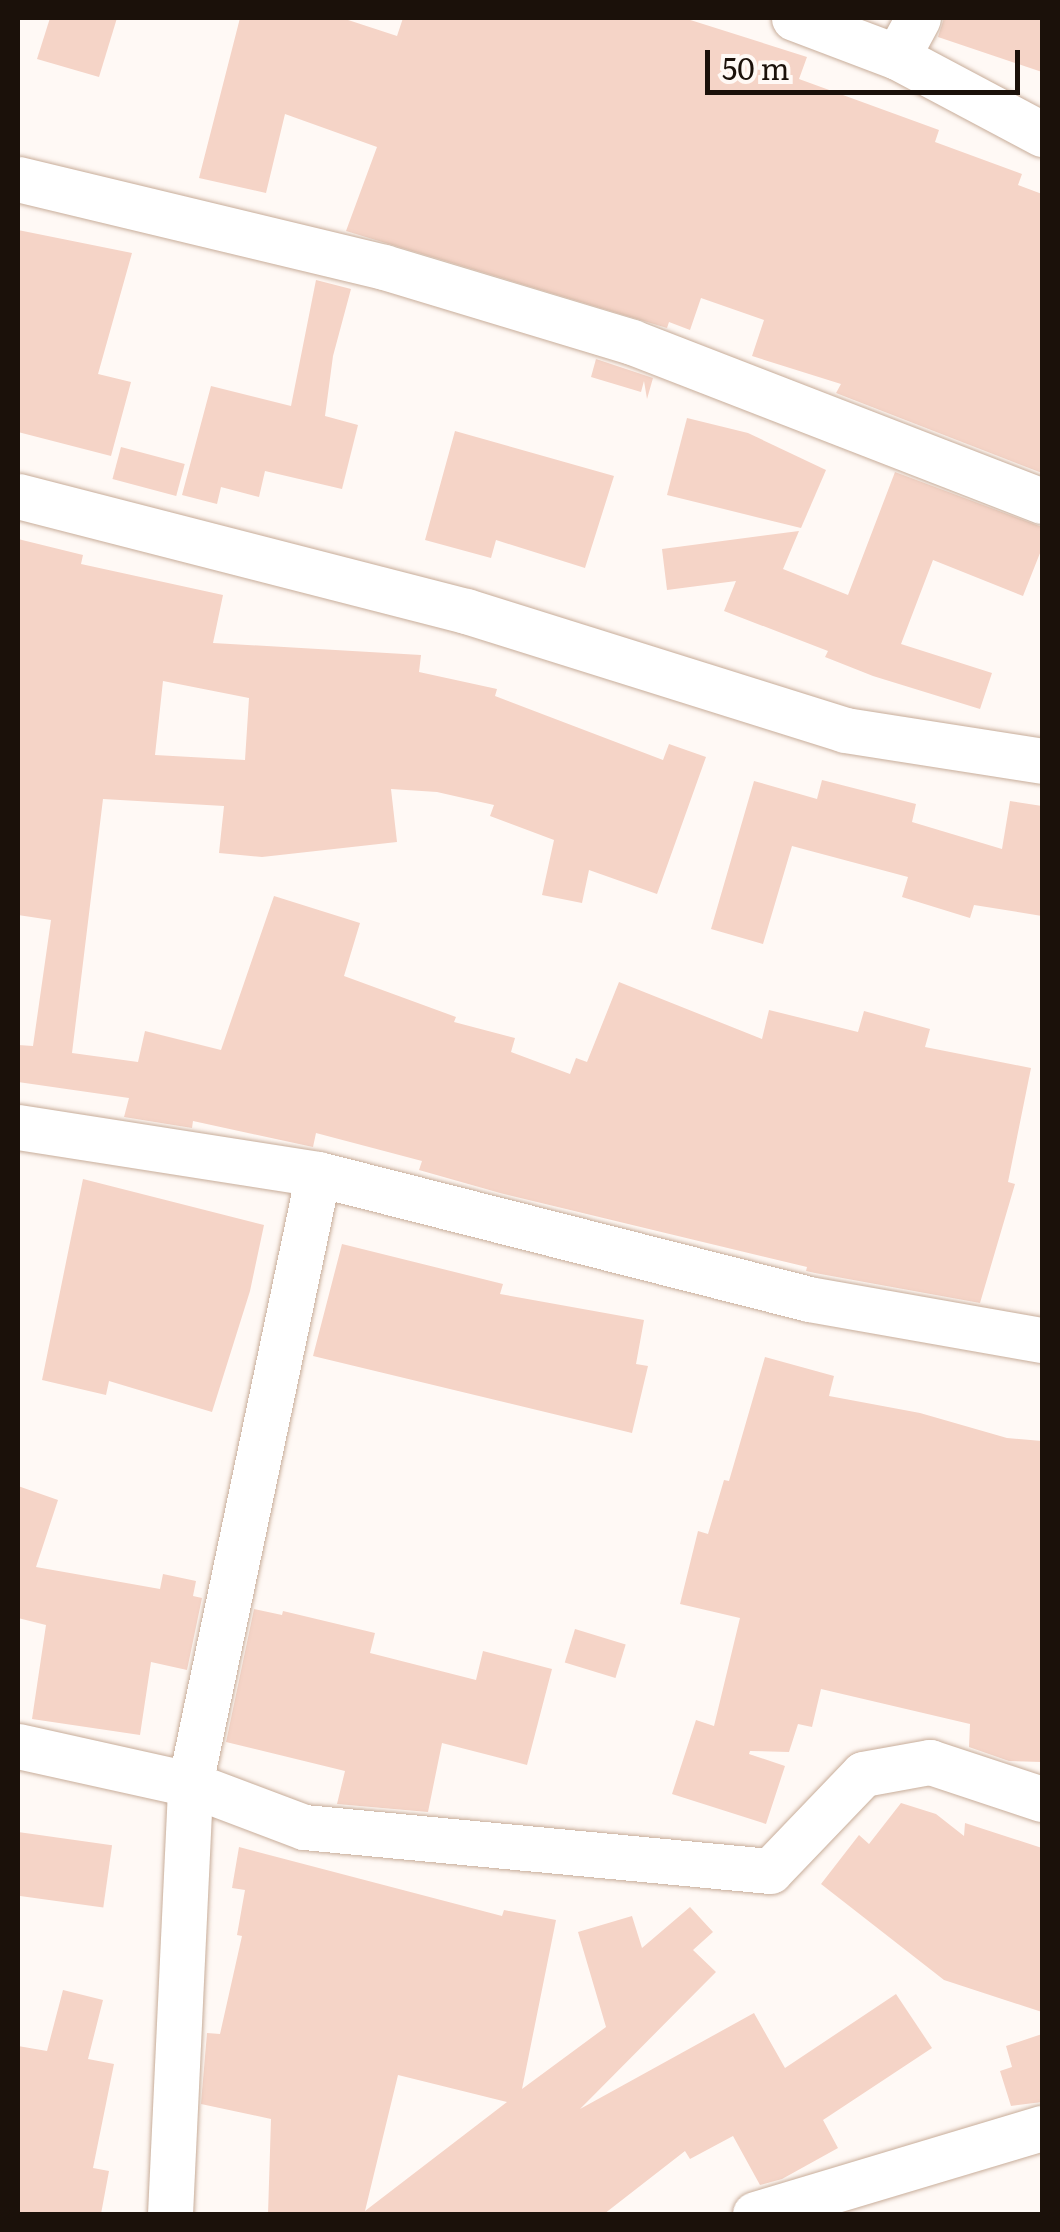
<!DOCTYPE html>
<html>
<head>
<meta charset="utf-8">
<style>
  body { margin:0 }
  #map { position:relative; width:1060px; height:2232px; overflow:hidden; background:#fff9f5; font-family:Literata,serif }
  div>[style] { position:absolute }
  .building>* { inset:0; background:#f5d4c7; transform-origin:0 0 }
  .roads { filter:drop-shadow(0 0 2px #c8ad9a) drop-shadow(0 0 2px #c8ad9a) }
  .street>* { height:45px; margin:-22.5px; padding:0 22.5px; transform-origin:22.5px; border-radius:22.5px; background:#fff }
  span { translate:-50% -50%; white-space:nowrap; text-align:center; line-height:1.15; -webkit-text-stroke:8px #fff9f5; paint-order:stroke }
  .frame { position:absolute; inset:0; border:20px solid #1b110a; pointer-events:none }
  .scale { position:absolute; left:705px; top:50px; width:315px; height:45px; box-sizing:border-box; border:5px solid #1b110a; border-top:0; padding-left:12px; font-size:30px; line-height:35px; white-space:nowrap; color:#1b110a; -webkit-text-stroke:8px #fff9f5; paint-order:stroke }
</style>
</head>
<body>
<div id="map">
  <div class="building">
    <i style="clip-path:polygon(50px 18px,117px 18px,99px 77px,37px 59px)"></i>
    <i style="clip-path:polygon(240px 18px,342px 18px,397px 36px,403px 18px,684px 18px,807px 57px,799px 79px,939px 130px,935px 142px,1022px 174px,1018px 185px,1042px 194px,1042px 473px,836px 393px,841px 384px,752px 356px,764px 320px,701px 298px,690px 330px,669px 322px,667px 328px,346px 231px,377px 147px,285px 114px,266px 193px,199px 178px)"></i>
    <i style="clip-path:polygon(944px 18px,1042px 18px,1042px 72px,938px 37px)"></i>
    <i style="clip-path:polygon(18px 230px,132px 253px,98px 374px,131px 382px,111px 456px,18px 432px)"></i>
    <i style="clip-path:polygon(316px 280px,351px 289px,333px 356px,325px 416px,358px 425px,342px 489px,265px 471px,259px 497px,221px 487px,217px 504px,182px 495px,211px 386px,291px 406px)"></i>
    <i style="clip-path:polygon(596px 359px,653px 378px,647px 399px,644px 381px,641px 392px,591px 377px)"></i>
    <i style="clip-path:polygon(687px 418px,748px 433px,826px 470px,801px 528px,667px 495px)"></i>
    <i style="clip-path:polygon(455px 431px,614px 476px,585px 568px,496px 540px,491px 558px,425px 540px)"></i>
    <i style="left:121px;top:447px;width:66px;height:33px;rotate:15deg"></i>
    <i style="clip-path:polygon(895px 472px,1042px 527px,1042px 548px,1023px 596px,933px 560px,901px 644px,992px 673px,980px 709px,873px 676px,825px 657px,828px 651px,724px 611px,736px 581px,667px 590px,662px 549px,799px 531px,783px 569px,848px 595px)"></i>
    <i style="clip-path:polygon(evenodd,18px 539px,83px 555px,81px 564px,223px 595px,213px 643px,421px 655px,419px 672px,497px 689px,495px 696px,663px 760px,669px 744px,706px 757px,657px 894px,589px 870px,582px 903px,542px 895px,554px 840px,490px 816px,494px 805px,437px 792px,391px 789px,397px 842px,262px 857px,219px 853px,224px 806px,103px 799px,72px 1053px,138px 1062px,145px 1031px,221px 1050px,274px 896px,360px 923px,344px 976px,456px 1017px,454px 1022px,515px 1038px,511px 1052px,570px 1074px,576px 1058px,587px 1062px,619px 982px,762px 1039px,769px 1010px,858px 1032px,864px 1011px,930px 1029px,925px 1047px,1031px 1068px,1008px 1182px,1015px 1184px,980px 1303px,815px 1273px,806px 1271px,807px 1267px,500px 1193px,419px 1170px,422px 1161px,316px 1133px,313px 1147px,193px 1121px,192px 1128px,124px 1117px,129px 1098px,18px 1082px,18px 1045px,33px 1046px,51px 920px,18px 915px,18px 539px,163px 681px,249px 698px,245px 760px,155px 755px,163px 681px)"></i>
    <i style="clip-path:polygon(822px 780px,916px 804px,912px 822px,1002px 849px,1010px 801px,1042px 806px,1042px 916px,974px 905px,970px 918px,902px 897px,908px 877px,792px 846px,763px 944px,711px 929px,754px 781px,817px 799px)"></i>
    <i style="clip-path:polygon(83px 1179px,264px 1225px,250px 1291px,212px 1412px,109px 1381px,106px 1395px,42px 1380px)"></i>
    <i style="clip-path:polygon(342px 1244px,503px 1284px,500px 1294px,644px 1320px,636px 1364px,648px 1366px,632px 1433px,313px 1356px)"></i>
    <i style="clip-path:polygon(765px 1357px,834px 1376px,829px 1396px,920px 1413px,1007px 1438px,1042px 1441px,1042px 1762px,1009px 1761px,969px 1747px,970px 1724px,821px 1689px,812px 1727px,798px 1724px,789px 1752px,750px 1751px,749px 1754px,785px 1766px,766px 1824px,672px 1794px,696px 1720px,714px 1726px,740px 1618px,680px 1604px,698px 1531px,708px 1534px,724px 1480px,729px 1481px)"></i>
    <i style="clip-path:polygon(18px 1486px,58px 1500px,36px 1567px,160px 1589px,163px 1574px,196px 1581px,193px 1596px,202px 1598px,187px 1670px,151px 1662px,140px 1735px,32px 1719px,46px 1625px,18px 1618px)"></i>
    <i style="clip-path:polygon(254px 1609px,282px 1615px,283px 1611px,375px 1633px,370px 1653px,476px 1680px,483px 1651px,552px 1669px,527px 1765px,442px 1743px,428px 1812px,337px 1804px,345px 1771px,226px 1742px)"></i>
    <i style="left:575px;top:1629px;width:53px;height:35px;rotate:17deg"></i>
    <i style="clip-path:polygon(901px 1803px,936px 1814px,964px 1836px,965px 1823px,1042px 1848px,1042px 2012px,944px 1980px,821px 1884px,859px 1835px,869px 1844px)"></i>
    <i style="left:18px;top:1832px;width:95px;height:63px;rotate:8deg"></i>
    <i style="clip-path:polygon(evenodd,239px 1847px,502px 1916px,504px 1910px,556px 1920px,522px 2089px,606px 2027px,578px 1932px,632px 1916px,642px 1948px,690px 1907px,713px 1932px,693px 1950px,716px 1972px,580px 2109px,754px 2013px,785px 2068px,896px 1994px,932px 2048px,823px 2120px,838px 2148px,782px 2179px,760px 2185px,733px 2136px,690px 2159px,685px 2151px,604px 2214px,268px 2214px,271px 2119px,201px 2104px,207px 2033px,220px 2034px,242px 1936px,237px 1935px,245px 1890px,232px 1888px,239px 1847px,398px 2075px,507px 2102px,365px 2211px,398px 2075px)"></i>
    <i style="clip-path:polygon(63px 1990px,103px 2000px,88px 2059px,114px 2064px,93px 2168px,109px 2171px,101px 2214px,18px 2214px,18px 2046px,47px 2051px)"></i>
    <i style="clip-path:polygon(1042px 2034px,1042px 2102px,1011px 2106px,1000px 2071px,1012px 2067px,1006px 2046px)"></i>
  </div>
  <div class="roads">
    <div class="street">
      <i style="left:794px;top:18px;width:110px;rotate:20.7deg"></i>
      <i style="left:897px;top:57px;width:164px;rotate:28deg"></i>
      <i style="left:897px;top:57px;width:44px;rotate:-61.7deg"></i>
      <i style="left:18px;top:179px;width:376px;rotate:13.5deg"></i>
      <i style="left:384px;top:267px;width:259px;rotate:16.8deg"></i>
      <i style="left:632px;top:342px;width:440px;rotate:21.2deg"></i>
      <i style="left:18px;top:496px;width:463px;rotate:14.4deg"></i>
      <i style="left:466px;top:611px;width:397px;rotate:17.4deg"></i>
      <i style="left:845px;top:730px;width:199px;rotate:8.9deg"></i>
      <i style="left:18px;top:1127px;width:304px;rotate:8.9deg"></i>
      <i style="left:318px;top:1174px;width:507px;rotate:14.28deg"></i>
      <i style="left:809px;top:1299px;width:237px;rotate:10deg"></i>
      <i style="left:18px;top:1746px;width:176px;rotate:12.5deg"></i>
      <i style="left:190px;top:1784px;width:122px;rotate:20.7deg"></i>
      <i style="left:304px;top:1827px;width:468px;rotate:5.4deg"></i>
      <i style="left:770px;top:1871px;width:134px;rotate:-46.2deg"></i>
      <i style="left:863px;top:1774px;width:68px;rotate:-10.2deg"></i>
      <i style="left:930px;top:1762px;width:118px;rotate:18.3deg"></i>
      <i style="left:170px;top:2214px;width:430px;rotate:-87.3deg"></i>
      <i style="left:190px;top:1784px;width:623px;rotate:-78.15deg"></i>
      <i style="left:755px;top:2214px;width:300px;rotate:-16.7deg"></i>
    </div>
  </div>
  <div class="frame"></div>
  <div class="scale">50 m</div>
</div>
</body>
</html>
